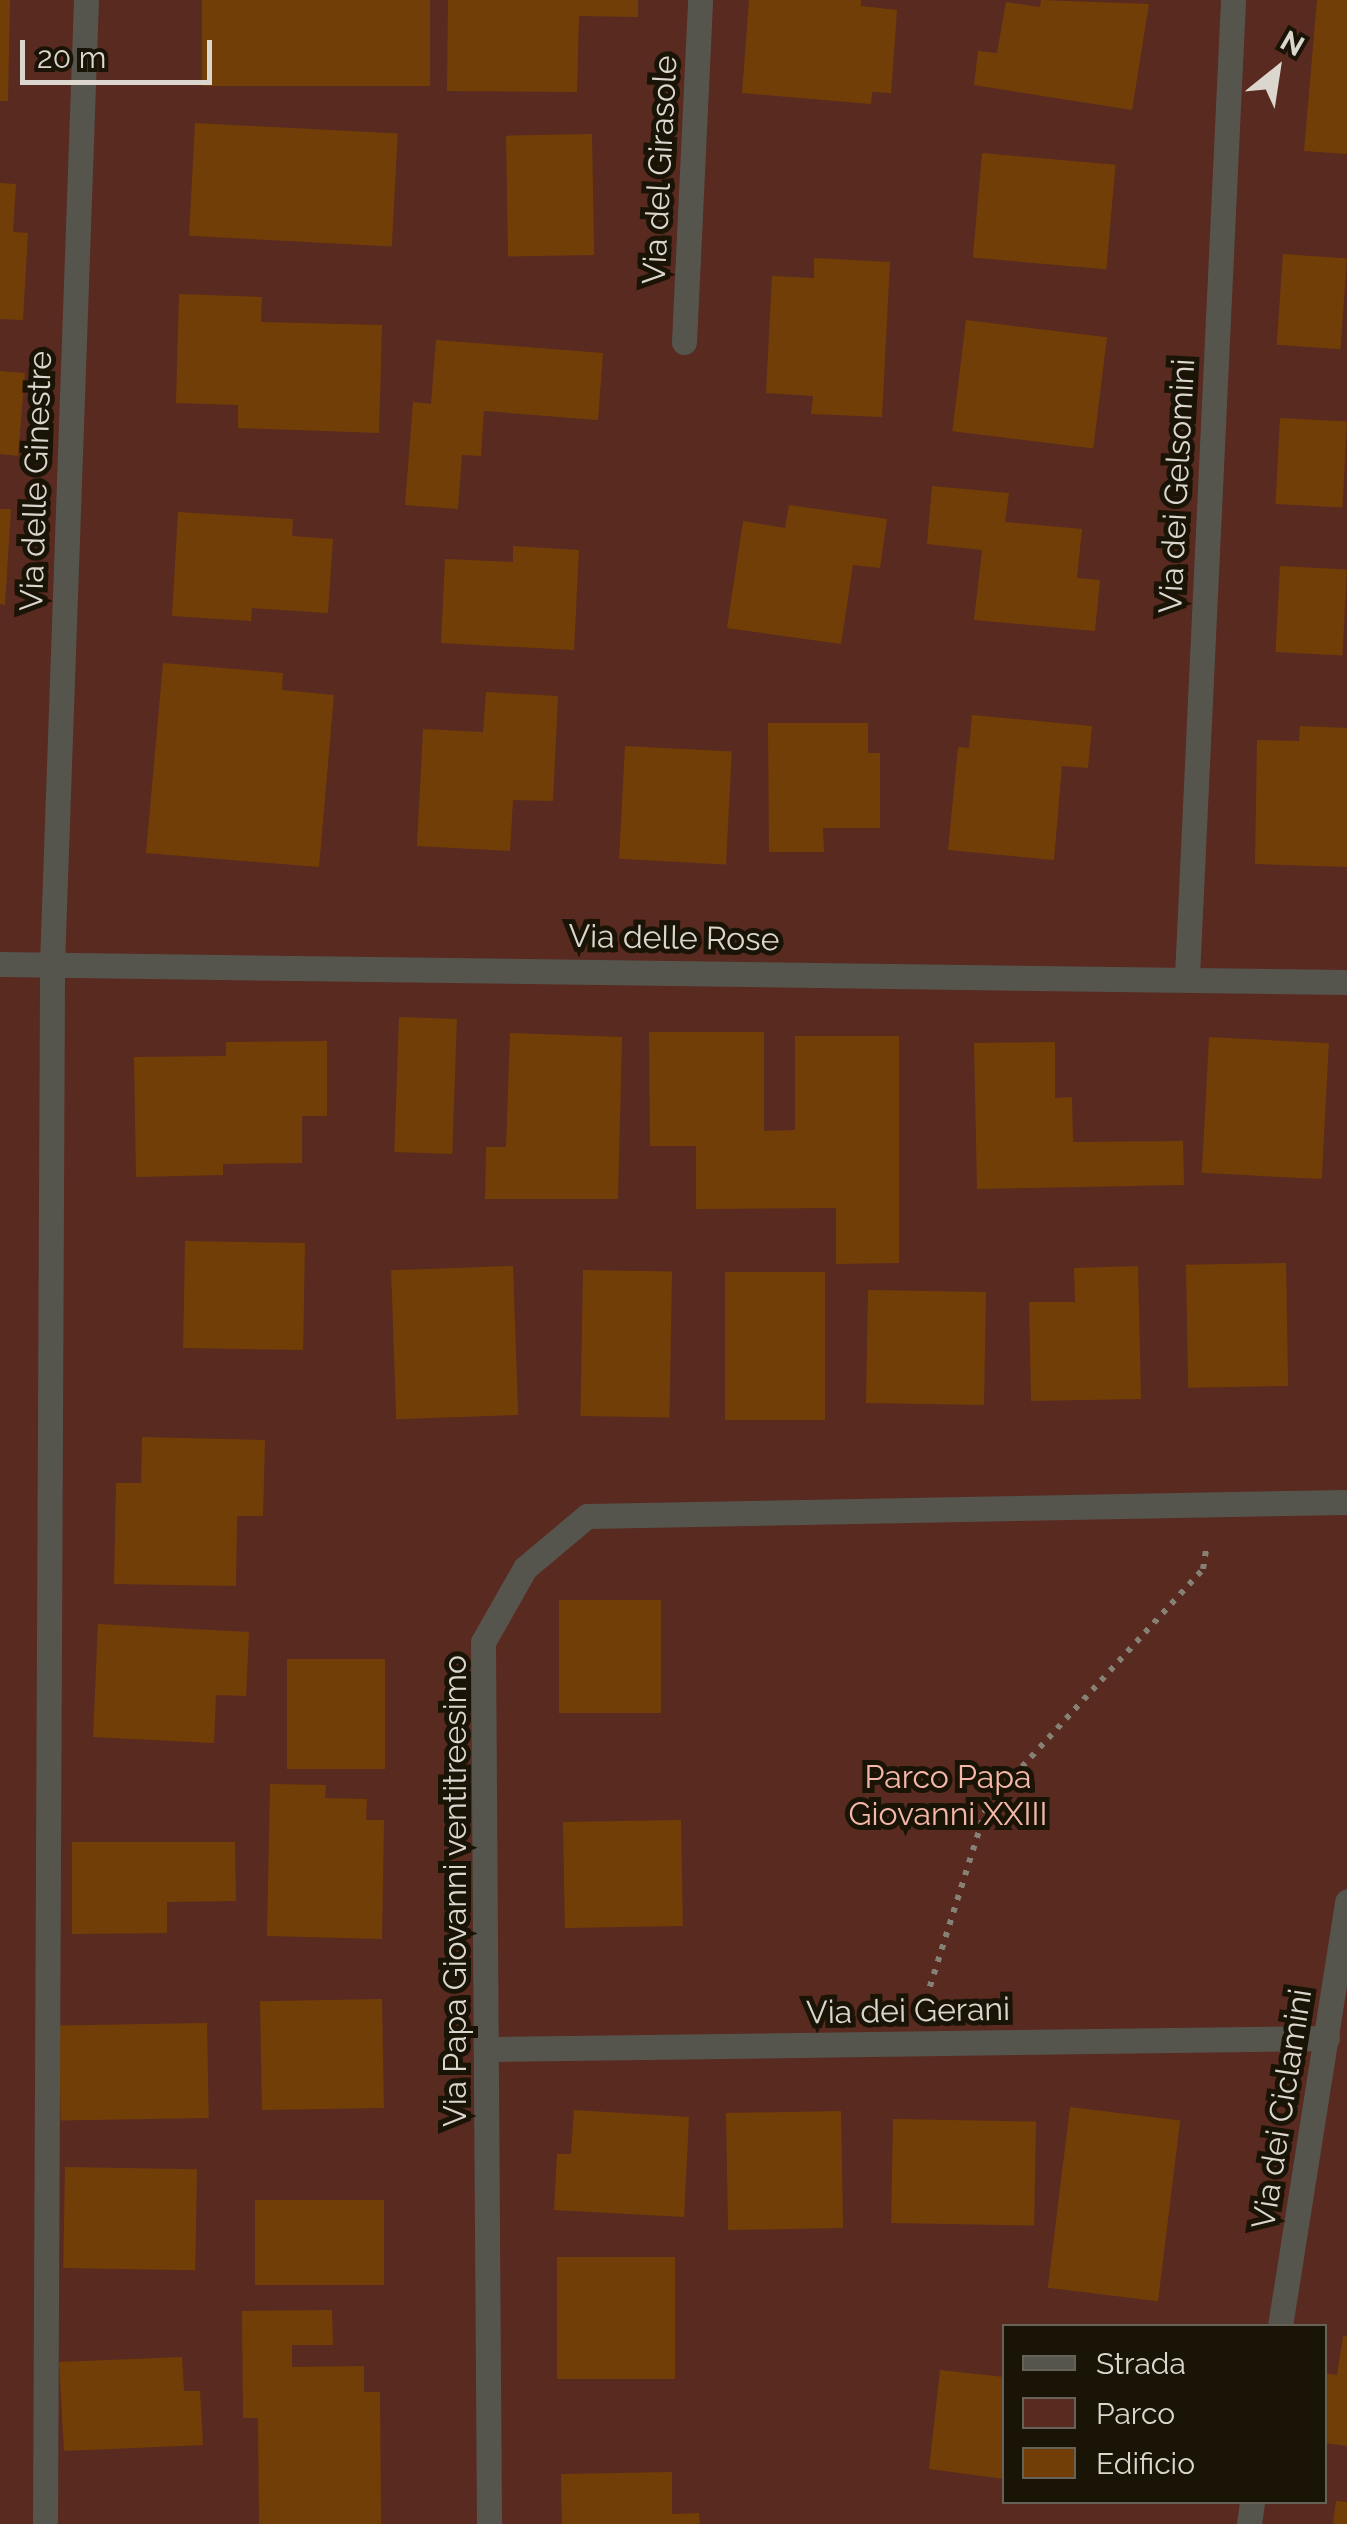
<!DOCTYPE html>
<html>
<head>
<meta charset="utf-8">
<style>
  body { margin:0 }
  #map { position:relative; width:1347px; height:2524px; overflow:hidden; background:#241d0f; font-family:Raleway,sans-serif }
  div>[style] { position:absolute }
  .green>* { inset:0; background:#592a1f }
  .building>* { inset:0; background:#723e08; transform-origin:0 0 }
  .path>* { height:6px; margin-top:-3px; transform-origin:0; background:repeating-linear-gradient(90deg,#868075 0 5px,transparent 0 13px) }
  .minor>* { height:25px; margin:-12.5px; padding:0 12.5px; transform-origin:12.5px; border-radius:12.5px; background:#55554e }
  span { translate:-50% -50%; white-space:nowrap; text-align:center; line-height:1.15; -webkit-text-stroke:10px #1a1407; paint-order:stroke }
  .street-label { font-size:32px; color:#dbd6ce }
  .park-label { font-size:32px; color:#f5b7a9 }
  .legend { position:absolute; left:1002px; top:2324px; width:325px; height:180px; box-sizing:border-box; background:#1a1407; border:2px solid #676257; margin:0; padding:12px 18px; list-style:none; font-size:30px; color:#dbd6ce }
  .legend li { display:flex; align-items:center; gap:20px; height:50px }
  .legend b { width:50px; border:2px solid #676257 }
  .north { position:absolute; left:1227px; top:20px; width:100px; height:100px; -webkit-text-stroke:8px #1a1407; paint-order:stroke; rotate:30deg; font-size:28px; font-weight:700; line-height:40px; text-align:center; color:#dbd6ce }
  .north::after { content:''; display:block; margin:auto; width:35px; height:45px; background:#dbd6ce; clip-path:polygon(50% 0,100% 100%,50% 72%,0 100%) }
  .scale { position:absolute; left:20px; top:40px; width:192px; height:45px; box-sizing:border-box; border:5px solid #dbd6ce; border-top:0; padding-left:12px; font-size:30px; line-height:35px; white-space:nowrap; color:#dbd6ce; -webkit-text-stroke:8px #1a1407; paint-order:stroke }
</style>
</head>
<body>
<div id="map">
  <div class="green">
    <i style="clip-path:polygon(evenodd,0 0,1347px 0,1347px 2524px,0 2524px,0 0,1004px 2326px,1324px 2326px,1324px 2502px,1004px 2502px,1004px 2326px)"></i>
  </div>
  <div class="building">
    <i style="clip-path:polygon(0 0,10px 0,8px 101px,0 101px)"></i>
    <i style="left:202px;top:0;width:228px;height:86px"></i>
    <i style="clip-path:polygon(448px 0,638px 0,638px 17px,579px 16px,577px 92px,447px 91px)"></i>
    <i style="clip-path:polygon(749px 0,861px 0,861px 6px,897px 10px,891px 93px,872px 92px,871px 104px,742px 93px)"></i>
    <i style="clip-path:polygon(1041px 0,1149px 4px,1132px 110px,974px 85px,978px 51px,997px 53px,1006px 2px,1040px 7px)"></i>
    <i style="clip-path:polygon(1317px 0,1347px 0,1347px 154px,1304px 151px)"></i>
    <i style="left:195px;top:123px;width:203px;height:113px;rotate:3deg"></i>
    <i style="left:592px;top:134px;width:121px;height:86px;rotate:89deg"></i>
    <i style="left:982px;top:153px;width:134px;height:105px;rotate:5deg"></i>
    <i style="clip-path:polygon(0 183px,16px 184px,13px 232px,28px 233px,23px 320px,0 319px)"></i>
    <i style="left:1283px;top:254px;width:64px;height:91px;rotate:4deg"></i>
    <i style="clip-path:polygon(814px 258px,890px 262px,882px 417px,811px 414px,813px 396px,766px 393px,772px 276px,814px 278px)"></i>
    <i style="clip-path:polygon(179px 294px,262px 297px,261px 322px,382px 325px,379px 433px,238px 428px,238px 405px,176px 403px)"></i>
    <i style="left:966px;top:320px;width:142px;height:112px;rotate:7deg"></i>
    <i style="clip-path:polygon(436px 340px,603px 353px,598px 420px,484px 411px,481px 456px,462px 455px,458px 509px,405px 505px,413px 402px,431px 404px)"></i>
    <i style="clip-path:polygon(0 371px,25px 373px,18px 456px,0 454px)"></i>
    <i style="left:1280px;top:418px;width:67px;height:86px;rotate:3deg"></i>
    <i style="clip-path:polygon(932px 486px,1009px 493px,1005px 522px,1082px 529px,1077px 578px,1100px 580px,1095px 631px,974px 620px,982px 550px,927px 544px)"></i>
    <i style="clip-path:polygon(789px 505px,887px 519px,880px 568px,853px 565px,841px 644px,727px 628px,743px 521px,785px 528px)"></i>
    <i style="clip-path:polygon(0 509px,11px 509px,5px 605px,0 604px)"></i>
    <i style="clip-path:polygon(178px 512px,293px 519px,292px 536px,333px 539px,328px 613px,252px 608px,251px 621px,172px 616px)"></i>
    <i style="clip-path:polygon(513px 546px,579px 550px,574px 650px,441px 643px,445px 559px,513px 562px)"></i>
    <i style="left:1280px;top:566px;width:67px;height:86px;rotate:3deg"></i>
    <i style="clip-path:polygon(163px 663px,283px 673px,282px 690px,334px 695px,319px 867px,146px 853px)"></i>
    <i style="clip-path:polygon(486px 692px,558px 696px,553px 801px,513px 800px,510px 851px,417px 846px,423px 729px,483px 732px)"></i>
    <i style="clip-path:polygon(972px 715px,1092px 726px,1088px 768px,1062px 766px,1054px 860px,948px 850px,958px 747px,969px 748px)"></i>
    <i style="clip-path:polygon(768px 723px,868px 723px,868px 753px,880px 753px,880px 828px,823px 828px,824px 852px,769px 852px)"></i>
    <i style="clip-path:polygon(1300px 726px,1347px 728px,1347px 867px,1255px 864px,1257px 740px,1299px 741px)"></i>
    <i style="left:625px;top:746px;width:107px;height:113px;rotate:3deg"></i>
    <i style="left:399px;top:1017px;width:58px;height:135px;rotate:2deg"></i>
    <i style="clip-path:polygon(649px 1032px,764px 1032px,764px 1131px,795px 1130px,795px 1036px,899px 1036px,899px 1263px,836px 1264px,836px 1208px,696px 1209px,696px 1146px,650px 1146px)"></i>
    <i style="clip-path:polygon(510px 1033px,622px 1037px,618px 1199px,485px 1199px,486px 1147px,506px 1147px)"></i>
    <i style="left:1209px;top:1037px;width:120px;height:136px;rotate:3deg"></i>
    <i style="clip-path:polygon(327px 1041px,327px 1116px,302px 1116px,302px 1163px,223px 1164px,223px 1175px,136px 1177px,134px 1057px,226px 1056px,226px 1042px)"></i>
    <i style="clip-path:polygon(1055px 1042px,1055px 1098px,1072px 1097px,1073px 1142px,1183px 1141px,1184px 1185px,977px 1189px,974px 1043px)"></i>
    <i style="left:185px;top:1241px;width:120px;height:107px;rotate:1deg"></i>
    <i style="left:1286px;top:1263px;width:123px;height:100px;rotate:89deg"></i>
    <i style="left:513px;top:1266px;width:149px;height:122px;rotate:88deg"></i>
    <i style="clip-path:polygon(1138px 1266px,1141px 1399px,1031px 1401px,1029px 1302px,1075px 1302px,1074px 1268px)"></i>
    <i style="left:583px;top:1270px;width:89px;height:146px;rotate:1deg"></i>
    <i style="left:825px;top:1272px;width:148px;height:100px;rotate:90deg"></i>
    <i style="left:868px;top:1290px;width:118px;height:113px;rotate:1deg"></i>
    <i style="clip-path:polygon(142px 1437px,265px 1440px,263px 1516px,237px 1516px,236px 1586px,114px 1584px,116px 1483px,141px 1483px)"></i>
    <i style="left:559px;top:1600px;width:102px;height:113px"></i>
    <i style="clip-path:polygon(98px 1624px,249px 1632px,246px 1696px,216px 1695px,214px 1743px,93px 1737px)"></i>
    <i style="left:287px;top:1659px;width:98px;height:110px"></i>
    <i style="clip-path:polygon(270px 1784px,326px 1785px,325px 1798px,367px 1799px,366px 1820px,384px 1820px,382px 1939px,267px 1936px)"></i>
    <i style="left:681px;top:1820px;width:106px;height:118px;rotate:89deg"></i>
    <i style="clip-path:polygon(72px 1842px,235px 1842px,236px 1901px,167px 1902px,167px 1933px,72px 1934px)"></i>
    <i style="left:382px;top:1999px;width:109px;height:122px;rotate:89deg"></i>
    <i style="left:207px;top:2023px;width:95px;height:148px;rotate:89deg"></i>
    <i style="left:1070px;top:2107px;width:111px;height:182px;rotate:7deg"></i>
    <i style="clip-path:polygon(574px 2110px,689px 2117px,684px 2217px,554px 2210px,557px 2154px,571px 2154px)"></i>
    <i style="left:841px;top:2111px;width:117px;height:115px;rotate:89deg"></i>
    <i style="left:893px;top:2119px;width:143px;height:104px;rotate:1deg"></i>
    <i style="left:65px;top:2167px;width:132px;height:101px;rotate:1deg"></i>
    <i style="left:255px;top:2200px;width:129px;height:85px"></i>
    <i style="left:557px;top:2257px;width:118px;height:122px"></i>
    <i style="clip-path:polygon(332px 2310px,333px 2345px,292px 2345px,292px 2367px,364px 2366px,364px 2392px,380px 2392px,381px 2524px,259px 2524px,258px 2418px,243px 2418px,242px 2311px)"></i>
    <i style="clip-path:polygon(1343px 2336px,1347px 2336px,1347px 2446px,1324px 2443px,1324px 2373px,1337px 2375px)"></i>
    <i style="clip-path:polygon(182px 2357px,184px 2391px,200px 2391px,203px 2445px,64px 2451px,59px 2362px)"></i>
    <i style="clip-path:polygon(940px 2370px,1004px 2377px,1004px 2479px,929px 2469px)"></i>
    <i style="clip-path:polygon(672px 2472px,672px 2514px,699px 2513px,700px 2524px,562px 2524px,561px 2474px)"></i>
    <i style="clip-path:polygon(1336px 2501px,1347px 2502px,1347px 2524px,1333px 2524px)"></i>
  </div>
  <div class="path">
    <i style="left:926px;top:1999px;width:203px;rotate:-72.5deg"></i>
    <i style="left:987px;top:1805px;width:320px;rotate:-47.5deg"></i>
    <i style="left:1203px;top:1569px;width:19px;rotate:-81deg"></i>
  </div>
  <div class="minor">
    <i style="left:684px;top:342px;width:342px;rotate:-87.3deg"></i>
    <i style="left:0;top:964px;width:1347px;rotate:0.77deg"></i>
    <i style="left:1187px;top:976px;width:977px;rotate:-87.3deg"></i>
    <i style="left:489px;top:2049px;width:838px;rotate:-0.75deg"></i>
    <i style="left:1280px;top:2326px;width:430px;rotate:-81deg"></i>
    <i style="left:45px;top:2524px;width:1560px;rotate:-89.74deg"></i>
    <i style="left:52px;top:964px;width:965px;rotate:-87.98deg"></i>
    <i style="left:489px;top:2524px;width:882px;rotate:-90.39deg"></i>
    <i style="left:483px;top:1642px;width:85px;rotate:-60.4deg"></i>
    <i style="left:525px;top:1568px;width:81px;rotate:-40deg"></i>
    <i style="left:587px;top:1516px;width:760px;rotate:-1.06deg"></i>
    <i style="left:1249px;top:2524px;width:22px;rotate:-82deg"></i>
  </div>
  <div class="street-label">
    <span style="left:660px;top:170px;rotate:-87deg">Via del Girasole</span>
    <span style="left:36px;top:481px;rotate:-88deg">Via delle Ginestre</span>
    <span style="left:1177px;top:486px;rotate:-87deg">Via dei Gelsomini</span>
    <span style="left:674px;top:938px;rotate:1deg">Via delle Rose</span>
    <span style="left:455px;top:1891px;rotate:-90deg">Via Papa Giovanni ventitreesimo</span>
    <span style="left:908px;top:2011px;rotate:-1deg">Via dei Gerani</span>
    <span style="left:1282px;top:2109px;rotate:-81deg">Via dei Ciclamini</span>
  </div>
  <div class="park-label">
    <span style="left:948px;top:1796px">Parco Papa<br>Giovanni XXIII</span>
  </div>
  <ul class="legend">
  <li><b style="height:12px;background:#55554e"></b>Strada</li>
  <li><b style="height:28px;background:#592a1f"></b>Parco</li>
  <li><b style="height:28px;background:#723e08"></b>Edificio</li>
  </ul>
  <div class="north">N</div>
  <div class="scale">20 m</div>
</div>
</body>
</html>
